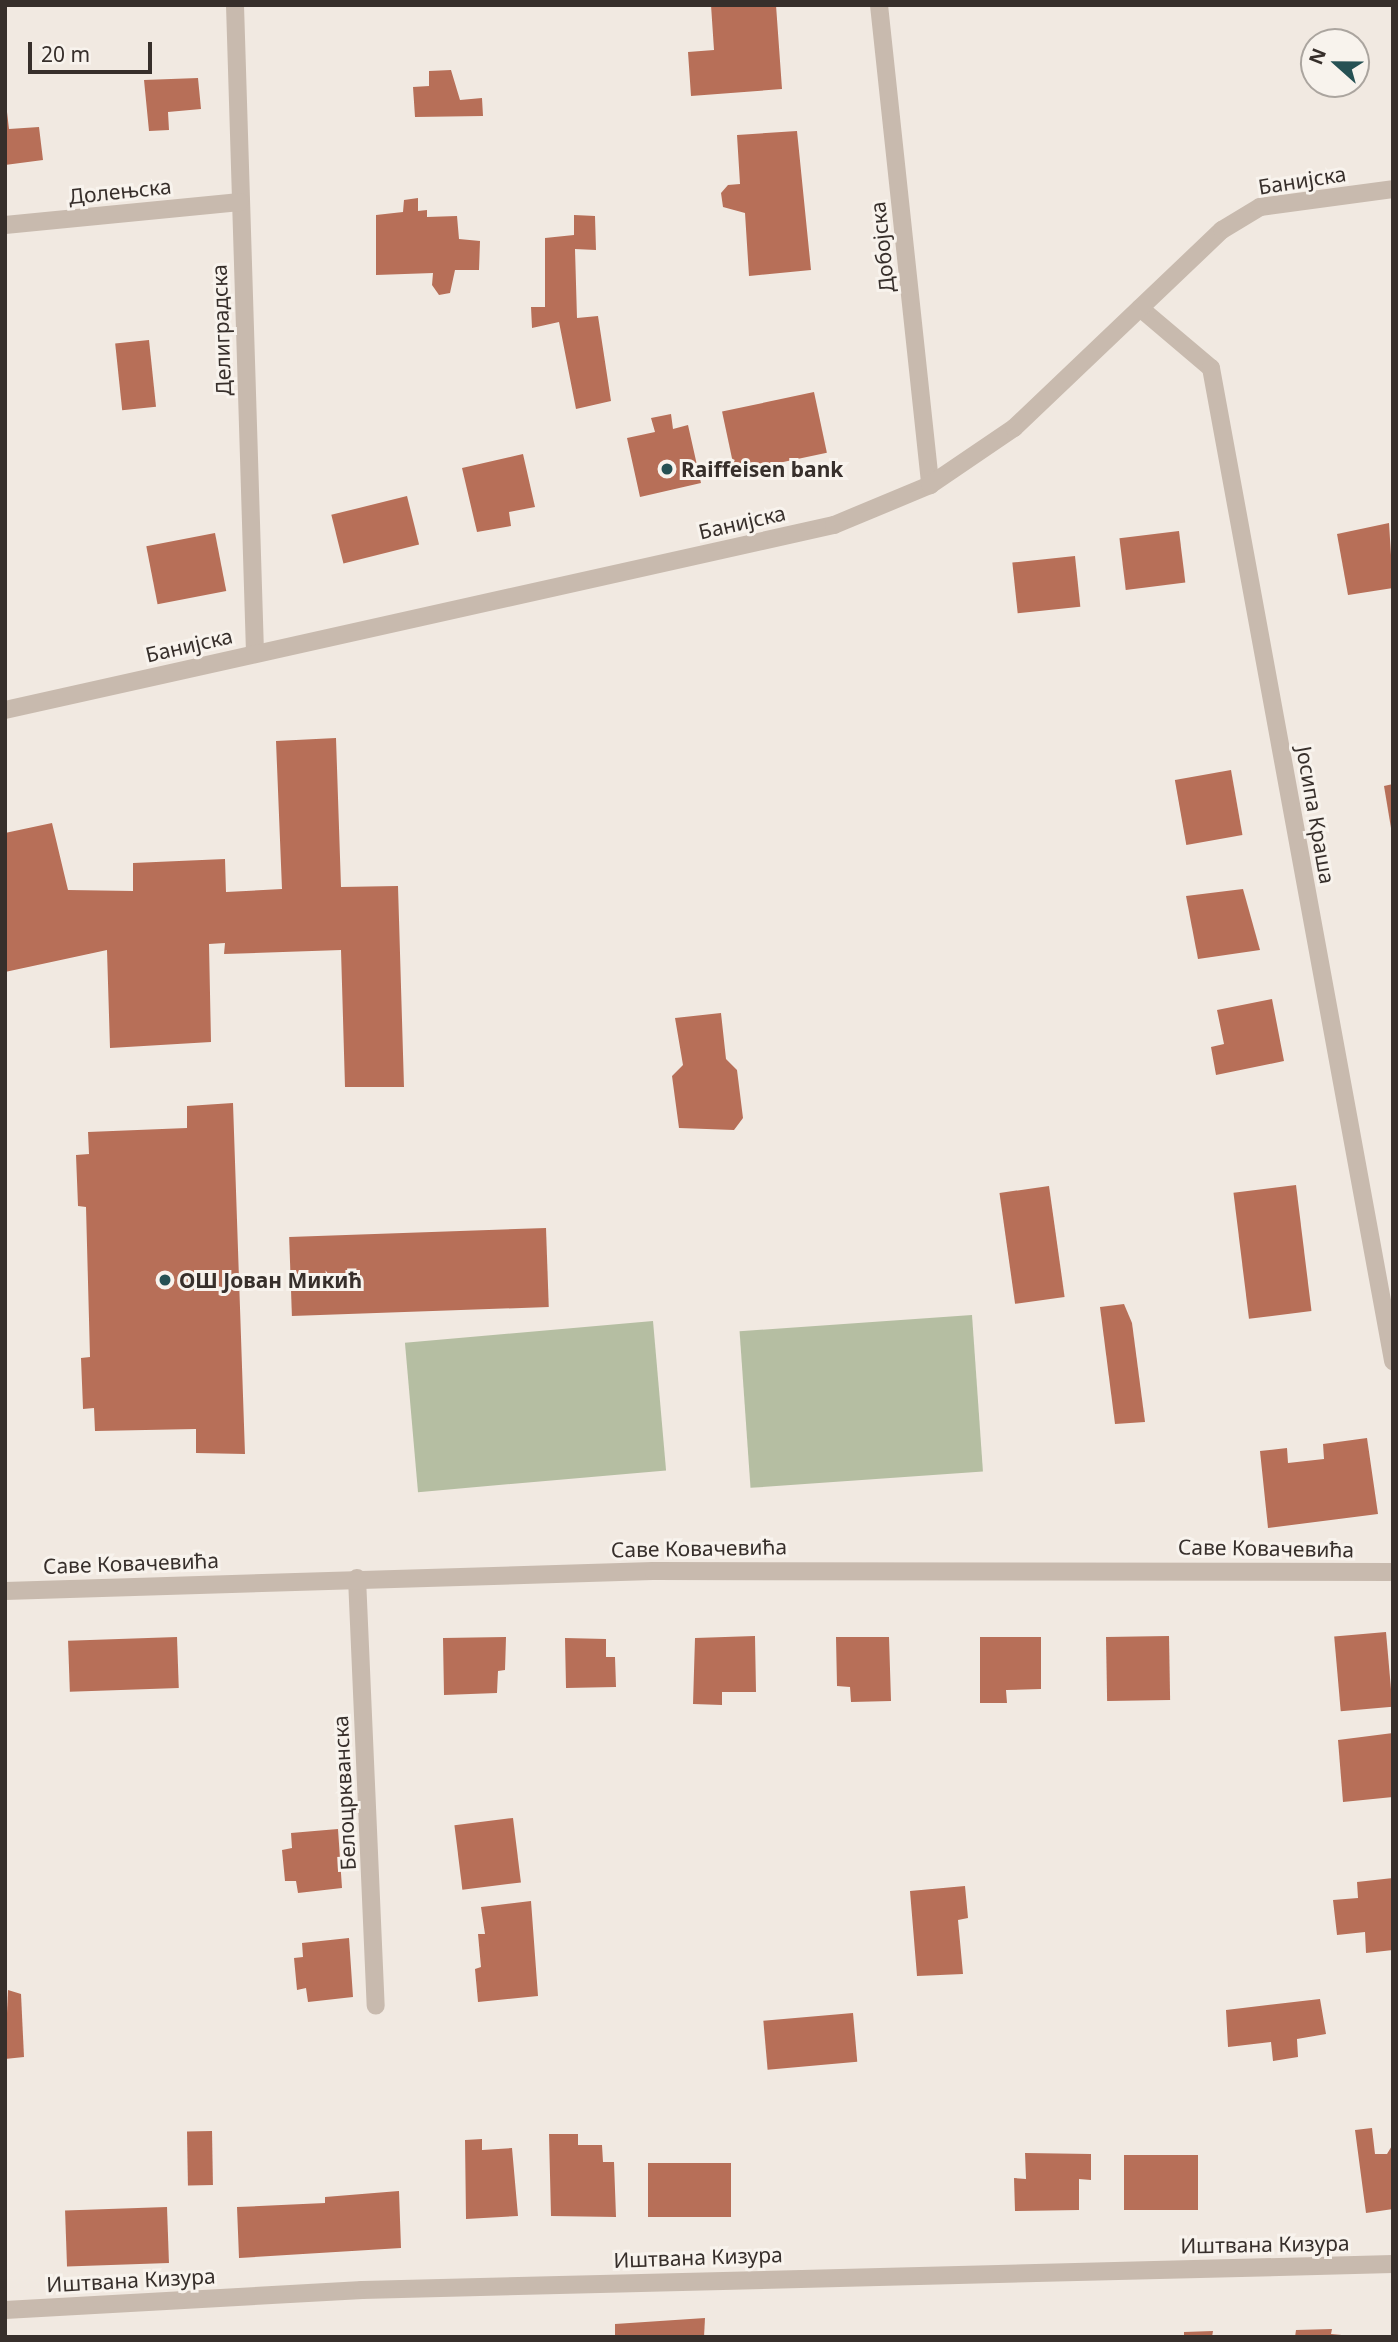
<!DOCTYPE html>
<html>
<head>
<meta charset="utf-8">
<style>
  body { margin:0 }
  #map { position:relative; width:1398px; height:2342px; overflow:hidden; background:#f1e9e1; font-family:"Noto Sans",sans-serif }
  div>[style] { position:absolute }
  .green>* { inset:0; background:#b5bea2; transform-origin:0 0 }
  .building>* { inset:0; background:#b76f58; transform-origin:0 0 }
  .minor>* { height:18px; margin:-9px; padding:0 9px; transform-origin:9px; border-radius:9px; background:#c8baae }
  .dots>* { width:19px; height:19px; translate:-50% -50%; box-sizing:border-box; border:4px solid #f8f3ed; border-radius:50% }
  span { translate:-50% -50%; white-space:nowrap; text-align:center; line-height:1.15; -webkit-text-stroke:6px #f8f3ed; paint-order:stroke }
  .street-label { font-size:21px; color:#372f2b }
  .poi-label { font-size:21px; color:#372f2b; font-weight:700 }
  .left { translate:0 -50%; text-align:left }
  .frame { position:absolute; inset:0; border:7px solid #372f2b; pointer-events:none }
  .north { position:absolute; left:1300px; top:28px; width:70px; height:70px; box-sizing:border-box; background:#f8f3ed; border:2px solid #aba59f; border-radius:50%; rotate:291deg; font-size:19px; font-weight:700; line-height:28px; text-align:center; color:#372f2b }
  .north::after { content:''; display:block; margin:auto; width:24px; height:32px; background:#265154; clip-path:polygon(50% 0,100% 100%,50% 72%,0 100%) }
  .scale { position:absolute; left:28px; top:42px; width:124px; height:32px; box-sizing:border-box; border:4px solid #372f2b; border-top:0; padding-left:9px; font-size:21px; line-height:24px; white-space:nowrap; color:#372f2b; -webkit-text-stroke:5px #f8f3ed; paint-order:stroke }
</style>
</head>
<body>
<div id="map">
  <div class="green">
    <i style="left:972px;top:1315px;width:157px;height:233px;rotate:86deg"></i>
    <i style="left:653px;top:1321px;width:150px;height:249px;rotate:85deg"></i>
  </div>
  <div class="building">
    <i style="clip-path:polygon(711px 5px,776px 5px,782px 89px,691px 96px,688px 52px,714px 50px)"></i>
    <i style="clip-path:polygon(451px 70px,460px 100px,482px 98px,483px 116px,415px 117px,413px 87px,429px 86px,429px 71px)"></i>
    <i style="clip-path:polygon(198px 78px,201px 109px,168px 112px,169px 130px,149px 131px,144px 80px)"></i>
    <i style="clip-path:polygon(7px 112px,9px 129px,39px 127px,43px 160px,5px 165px)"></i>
    <i style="clip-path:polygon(797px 131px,811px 270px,749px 276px,745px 213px,723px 207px,721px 193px,728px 185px,740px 184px,737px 135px)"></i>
    <i style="clip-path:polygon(418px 198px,418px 211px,427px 210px,427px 217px,457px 216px,459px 239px,480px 241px,479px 270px,455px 270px,450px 293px,439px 295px,432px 285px,433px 273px,376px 275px,376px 215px,403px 212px,404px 200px)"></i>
    <i style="clip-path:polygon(574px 215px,595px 216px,596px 250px,575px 249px,577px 318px,598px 316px,611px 401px,576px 409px,559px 322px,532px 328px,531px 307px,545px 307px,545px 238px,574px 235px)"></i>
    <i style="left:149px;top:340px;width:67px;height:34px;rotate:84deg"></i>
    <i style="left:814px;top:392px;width:62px;height:94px;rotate:78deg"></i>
    <i style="clip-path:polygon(671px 414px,673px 429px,688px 425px,701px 483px,640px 497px,627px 438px,655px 432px,651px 418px)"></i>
    <i style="clip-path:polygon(523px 454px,535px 507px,509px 512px,511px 526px,477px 532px,462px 468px)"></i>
    <i style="left:407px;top:496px;width:50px;height:78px;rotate:76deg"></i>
    <i style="clip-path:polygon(1389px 523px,1393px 588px,1348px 595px,1337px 534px)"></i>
    <i style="left:1179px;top:531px;width:52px;height:60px;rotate:83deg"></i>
    <i style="left:215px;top:533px;width:59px;height:70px;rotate:79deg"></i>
    <i style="left:1075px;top:556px;width:51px;height:63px;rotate:84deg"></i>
    <i style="clip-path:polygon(336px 738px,341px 887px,398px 886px,404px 1087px,345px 1087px,341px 950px,224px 954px,225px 943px,209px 944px,211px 1042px,110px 1048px,107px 950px,5px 972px,5px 833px,52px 823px,68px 890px,133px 891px,133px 863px,225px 859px,226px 892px,282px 889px,276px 741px)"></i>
    <i style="left:1231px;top:770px;width:66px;height:57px;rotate:80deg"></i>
    <i style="clip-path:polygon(1393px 784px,1393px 828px,1391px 828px,1384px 786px)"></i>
    <i style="clip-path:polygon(1243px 889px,1260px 950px,1198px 959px,1186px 896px)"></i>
    <i style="clip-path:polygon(1272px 999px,1284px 1061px,1216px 1075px,1211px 1047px,1224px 1044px,1217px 1010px)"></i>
    <i style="clip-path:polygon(721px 1013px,726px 1059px,737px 1070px,743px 1118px,734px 1130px,679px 1128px,672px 1076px,683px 1065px,675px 1018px)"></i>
    <i style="clip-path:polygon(233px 1103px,245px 1454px,196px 1453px,196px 1429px,95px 1431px,94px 1408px,83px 1409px,81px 1358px,90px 1357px,86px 1207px,78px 1206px,76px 1155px,89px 1154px,88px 1132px,187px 1128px,187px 1106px)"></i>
    <i style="left:1296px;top:1185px;width:127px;height:63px;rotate:83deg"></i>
    <i style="left:1049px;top:1186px;width:112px;height:50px;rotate:82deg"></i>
    <i style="left:546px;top:1228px;width:79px;height:257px;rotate:88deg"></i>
    <i style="clip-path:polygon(1124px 1304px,1132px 1323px,1145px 1422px,1115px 1424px,1100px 1307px)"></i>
    <i style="clip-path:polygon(1367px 1438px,1378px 1514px,1268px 1528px,1260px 1451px,1287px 1448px,1288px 1463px,1324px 1459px,1323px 1444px)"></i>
    <i style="left:1386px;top:1632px;width:75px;height:52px;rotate:85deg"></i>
    <i style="clip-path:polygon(755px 1636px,756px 1692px,722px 1692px,722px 1705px,693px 1704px,695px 1638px)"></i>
    <i style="left:1169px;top:1636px;width:64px;height:63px;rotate:89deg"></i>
    <i style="left:177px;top:1637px;width:51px;height:109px;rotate:88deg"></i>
    <i style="clip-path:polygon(506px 1637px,505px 1670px,498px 1671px,497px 1693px,444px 1695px,443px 1638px)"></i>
    <i style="clip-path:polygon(836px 1637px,889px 1637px,891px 1701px,851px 1702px,850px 1687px,837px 1686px)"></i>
    <i style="clip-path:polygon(980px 1637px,1041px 1637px,1041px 1689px,1006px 1690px,1007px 1703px,980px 1703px)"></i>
    <i style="clip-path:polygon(565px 1638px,606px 1639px,606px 1657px,615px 1657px,616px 1687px,566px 1688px)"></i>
    <i style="clip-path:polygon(1393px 1733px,1393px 1797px,1343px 1802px,1338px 1740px)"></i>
    <i style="left:513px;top:1818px;width:65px;height:59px;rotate:83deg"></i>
    <i style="clip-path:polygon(338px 1829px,342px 1888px,298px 1893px,296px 1881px,285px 1881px,282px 1850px,292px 1848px,291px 1833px)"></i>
    <i style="clip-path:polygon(1393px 1878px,1393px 1950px,1366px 1953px,1365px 1932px,1337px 1935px,1333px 1900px,1358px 1898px,1357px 1882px)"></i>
    <i style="clip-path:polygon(965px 1886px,968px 1918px,958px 1920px,963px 1974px,917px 1976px,910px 1891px)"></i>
    <i style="clip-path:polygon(531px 1901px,538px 1996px,478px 2002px,475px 1969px,481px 1967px,478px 1934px,485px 1934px,481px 1907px)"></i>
    <i style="clip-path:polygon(349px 1938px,353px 1997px,308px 2002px,306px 1988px,297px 1990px,294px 1958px,303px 1957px,302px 1943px)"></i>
    <i style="clip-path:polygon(8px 1990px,21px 1994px,24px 2057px,5px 2059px)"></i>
    <i style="clip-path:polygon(1320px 1999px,1326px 2034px,1297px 2039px,1298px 2057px,1273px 2061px,1271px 2042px,1228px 2047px,1226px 2010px)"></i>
    <i style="left:853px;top:2013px;width:49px;height:90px;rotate:85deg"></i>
    <i style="clip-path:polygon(1372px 2128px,1375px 2154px,1387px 2154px,1393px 2144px,1393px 2209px,1366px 2213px,1355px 2130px)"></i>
    <i style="left:212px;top:2131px;width:54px;height:25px;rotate:89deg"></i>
    <i style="clip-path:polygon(549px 2134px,578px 2134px,578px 2145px,602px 2145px,603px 2162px,614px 2162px,616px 2217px,551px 2216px)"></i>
    <i style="clip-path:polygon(482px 2139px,482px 2150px,512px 2148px,518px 2216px,466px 2219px,465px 2140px)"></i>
    <i style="clip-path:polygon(1025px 2153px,1091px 2154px,1091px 2180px,1079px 2179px,1079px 2210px,1015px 2211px,1014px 2178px,1026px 2179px)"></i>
    <i style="left:1124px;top:2155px;width:74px;height:55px"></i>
    <i style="left:648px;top:2163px;width:83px;height:54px"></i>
    <i style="clip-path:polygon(399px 2191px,401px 2248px,239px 2258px,237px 2207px,325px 2203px,325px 2197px)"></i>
    <i style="left:167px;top:2207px;width:56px;height:102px;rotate:88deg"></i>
    <i style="clip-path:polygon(705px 2318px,704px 2337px,615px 2337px,615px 2324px)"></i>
    <i style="clip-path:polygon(1332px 2329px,1331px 2334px,1364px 2337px,1295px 2337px,1296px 2330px)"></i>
    <i style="clip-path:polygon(1213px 2331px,1212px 2337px,1184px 2337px,1184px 2332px)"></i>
  </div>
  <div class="minor">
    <i style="left:235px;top:5px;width:649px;rotate:88.23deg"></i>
    <i style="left:879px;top:5px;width:483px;rotate:83.9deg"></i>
    <i style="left:5px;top:225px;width:236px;rotate:-5.6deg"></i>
    <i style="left:1140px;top:308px;width:93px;rotate:40.2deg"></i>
    <i style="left:1211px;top:368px;width:1010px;rotate:79.61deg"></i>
    <i style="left:5px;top:710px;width:849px;rotate:-12.58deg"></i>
    <i style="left:834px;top:525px;width:104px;rotate:-22.6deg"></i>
    <i style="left:930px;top:485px;width:102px;rotate:-34.2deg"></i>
    <i style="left:1014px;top:428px;width:287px;rotate:-43.6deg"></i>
    <i style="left:1222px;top:230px;width:44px;rotate:-31.2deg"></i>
    <i style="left:1260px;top:207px;width:134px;rotate:-7.7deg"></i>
    <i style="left:357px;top:1578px;width:428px;rotate:87.5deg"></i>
    <i style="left:5px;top:1591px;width:648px;rotate:-1.77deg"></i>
    <i style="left:653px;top:1571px;width:740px;rotate:0.08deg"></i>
    <i style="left:5px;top:2310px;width:358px;rotate:-3.2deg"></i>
    <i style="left:362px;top:2290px;width:1031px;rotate:-1.44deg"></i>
  </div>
  <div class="dots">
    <i style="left:667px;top:469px;background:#265154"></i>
    <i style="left:165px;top:1280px;background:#265154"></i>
  </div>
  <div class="street-label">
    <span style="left:1302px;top:180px;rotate:-9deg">Банијска</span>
    <span style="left:120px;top:191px;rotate:-6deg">Долењска</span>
    <span style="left:882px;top:247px;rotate:-96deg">Добојска</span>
    <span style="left:221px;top:330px;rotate:-92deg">Делиградска</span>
    <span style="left:742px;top:522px;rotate:-13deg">Банијска</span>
    <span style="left:189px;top:645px;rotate:-13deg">Банијска</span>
    <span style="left:1316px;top:815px;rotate:80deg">Јосипа Краша</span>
    <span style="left:699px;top:1548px;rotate:-1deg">Саве Ковачевића</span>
    <span style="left:1266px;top:1548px;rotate:1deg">Саве Ковачевића</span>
    <span style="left:131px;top:1563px;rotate:-2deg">Саве Ковачевића</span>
    <span style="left:344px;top:1793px;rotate:-93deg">Белоцркванска</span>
    <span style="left:1265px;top:2244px;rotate:-1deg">Иштвана Кизура</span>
    <span style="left:698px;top:2257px;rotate:-2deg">Иштвана Кизура</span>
    <span style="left:131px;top:2280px;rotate:-3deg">Иштвана Кизура</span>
  </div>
  <div class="poi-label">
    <span class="left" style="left:681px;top:469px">Raiffeisen bank</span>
    <span class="left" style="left:179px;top:1280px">ОШ Јован Микић</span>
  </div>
  <div class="frame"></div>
  <div class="north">N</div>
  <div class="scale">20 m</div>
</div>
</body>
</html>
